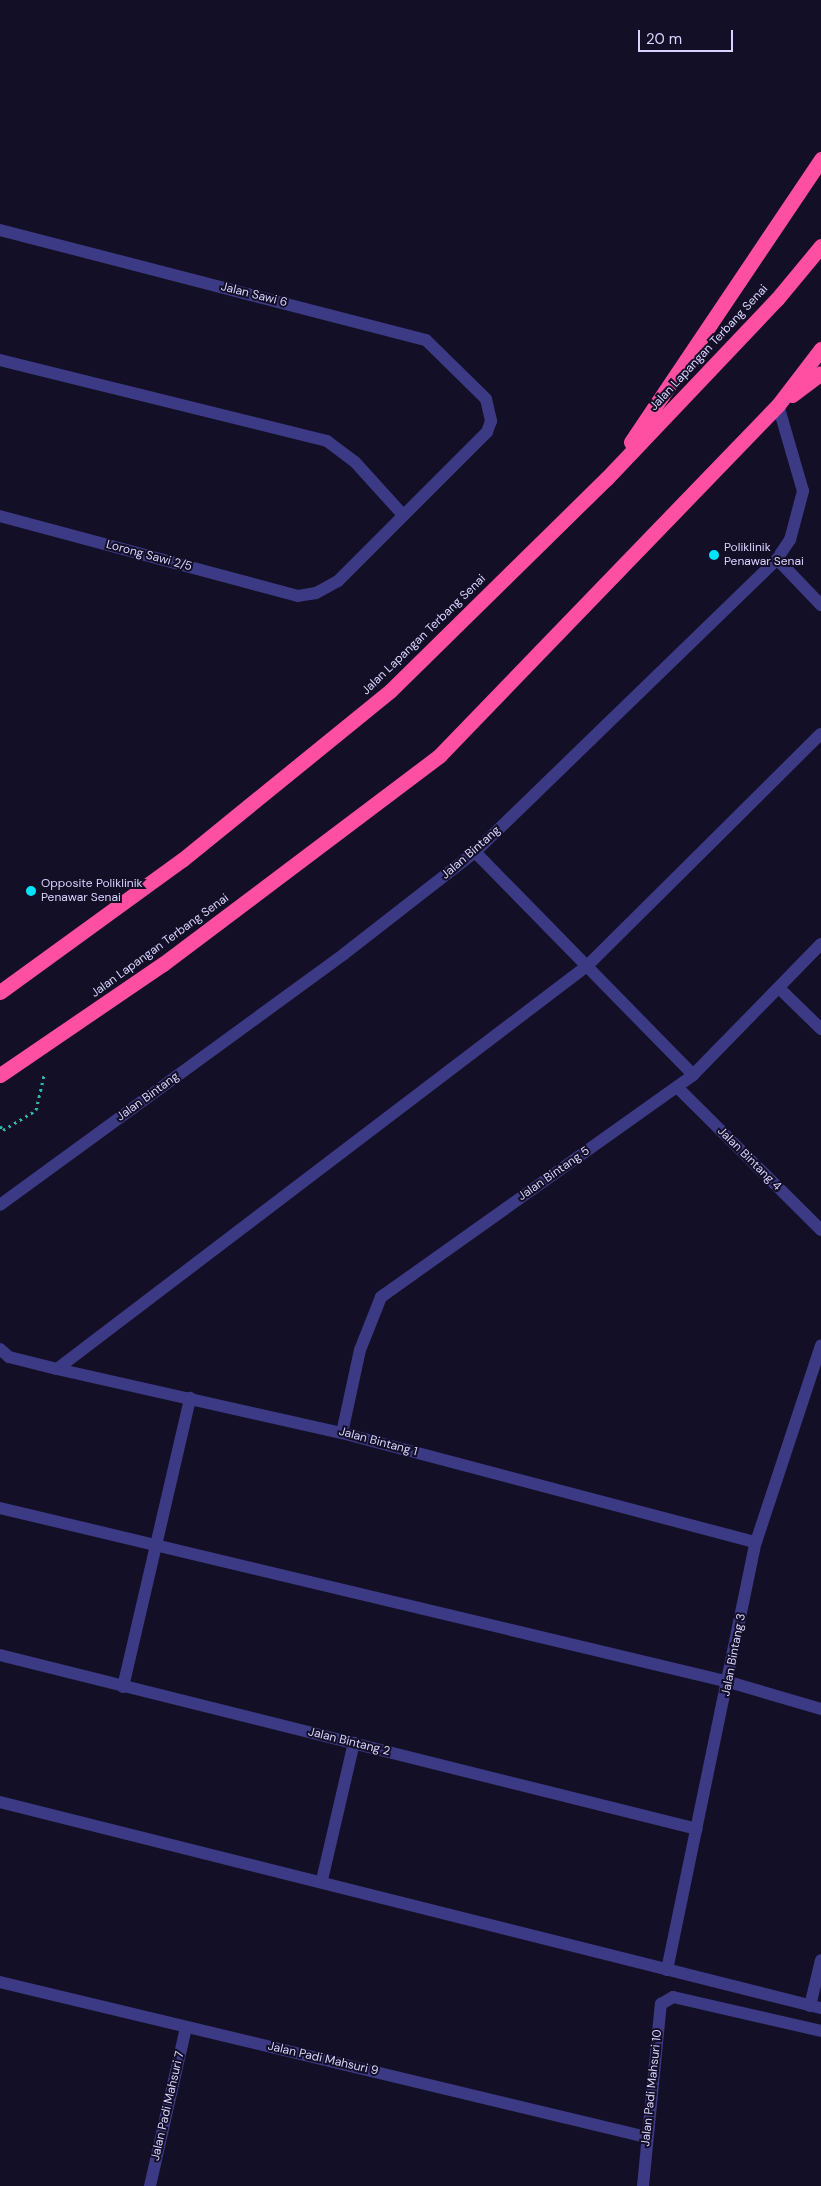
<!DOCTYPE html>
<html>
<head>
<meta charset="utf-8">
<style>
  body { margin:0 }
  #map { position:relative; width:821px; height:2186px; overflow:hidden; background:#130f26; font-family:"DM Sans",sans-serif }
  div>[style] { position:absolute }
  .path>* { height:3px; margin-top:-1.5px; transform-origin:0; background:repeating-linear-gradient(90deg,#2fb8b0 0 2.5px,transparent 0 6.5px) }
  .minor>* { height:12px; margin:-6px; padding:0 6px; transform-origin:6px; border-radius:6px; background:#3d3a85 }
  .highway>* { height:15px; margin:-7.5px; padding:0 7.5px; transform-origin:7.5px; border-radius:7.5px; background:#ff4fa3 }
  .dots>* { width:14px; height:14px; translate:-50% -50%; box-sizing:border-box; border:2px solid #130f26; border-radius:50% }
  span { translate:-50% -50%; white-space:nowrap; text-align:center; line-height:1.15; -webkit-text-stroke:4px #130f26; paint-order:stroke }
  .street-label { font-size:12px; color:#d9d4ff }
  .poi-label { font-size:12px; color:#d9d4ff }
  .left { translate:0 -50%; text-align:left }
  .scale { position:absolute; left:638px; top:30px; width:95px; height:22px; box-sizing:border-box; border:2px solid #d9d4ff; border-top:0; padding-left:6px; font-size:15px; line-height:18px; white-space:nowrap; color:#d9d4ff; -webkit-text-stroke:4px #130f26; paint-order:stroke }
</style>
</head>
<body>
<div id="map">
  <div class="path">
    <i style="left:0;top:1126px;width:5px;rotate:53deg"></i>
    <i style="left:3px;top:1130px;width:39px;rotate:-31deg"></i>
    <i style="left:36px;top:1110px;width:36px;rotate:-77deg"></i>
  </div>
  <div class="minor">
    <i style="left:0;top:230px;width:440px;rotate:14.5deg"></i>
    <i style="left:426px;top:340px;width:84px;rotate:44.5deg"></i>
    <i style="left:486px;top:399px;width:23px;rotate:77deg"></i>
    <i style="left:491px;top:421px;width:12px;rotate:110deg"></i>
    <i style="left:487px;top:432px;width:211px;rotate:135deg"></i>
    <i style="left:338px;top:581px;width:25px;rotate:151deg"></i>
    <i style="left:316px;top:593px;width:18px;rotate:171deg"></i>
    <i style="left:298px;top:596px;width:309px;rotate:-165deg"></i>
    <i style="left:0;top:360px;width:337px;rotate:13.9deg"></i>
    <i style="left:327px;top:441px;width:35px;rotate:37deg"></i>
    <i style="left:355px;top:462px;width:72px;rotate:47.8deg"></i>
    <i style="left:777px;top:559px;width:64px;rotate:46.3deg"></i>
    <i style="left:475px;top:852px;width:312px;rotate:45.6deg"></i>
    <i style="left:779px;top:988px;width:59px;rotate:44.3deg"></i>
    <i style="left:677px;top:1087px;width:203px;rotate:44.8deg"></i>
    <i style="left:0;top:1205px;width:426px;rotate:-36.1deg"></i>
    <i style="left:344px;top:954px;width:166px;rotate:-37.9deg"></i>
    <i style="left:475px;top:852px;width:421px;rotate:-44.1deg"></i>
    <i style="left:777px;top:559px;width:23px;rotate:-56deg"></i>
    <i style="left:790px;top:540px;width:51px;rotate:-75.1deg"></i>
    <i style="left:803px;top:491px;width:90px;rotate:-106.2deg"></i>
    <i style="left:0;top:1349px;width:12px;rotate:42deg"></i>
    <i style="left:9px;top:1357px;width:49px;rotate:14deg"></i>
    <i style="left:57px;top:1369px;width:292px;rotate:12.7deg"></i>
    <i style="left:342px;top:1433px;width:428px;rotate:14.8deg"></i>
    <i style="left:57px;top:1369px;width:667px;rotate:-37.26deg"></i>
    <i style="left:588px;top:965px;width:328px;rotate:-44.8deg"></i>
    <i style="left:342px;top:1433px;width:85px;rotate:-77.8deg"></i>
    <i style="left:360px;top:1350px;width:57px;rotate:-68.4deg"></i>
    <i style="left:381px;top:1297px;width:383px;rotate:-35.4deg"></i>
    <i style="left:693px;top:1075px;width:183px;rotate:-45.7deg"></i>
    <i style="left:0;top:1508px;width:749px;rotate:13.42deg"></i>
    <i style="left:729px;top:1682px;width:96px;rotate:16.4deg"></i>
    <i style="left:0;top:1655px;width:718px;rotate:14.02deg"></i>
    <i style="left:123px;top:1687px;width:297px;rotate:-76.9deg"></i>
    <i style="left:0;top:1802px;width:846px;rotate:14.09deg"></i>
    <i style="left:322px;top:1880px;width:141px;rotate:-76.9deg"></i>
    <i style="left:667px;top:1970px;width:437px;rotate:-78.3deg"></i>
    <i style="left:756px;top:1542px;width:207px;rotate:-71.7deg"></i>
    <i style="left:0;top:1982px;width:664px;rotate:13.49deg"></i>
    <i style="left:810px;top:2006px;width:47px;rotate:-76.6deg"></i>
    <i style="left:150px;top:2186px;width:163px;rotate:-77.2deg"></i>
    <i style="left:643px;top:2186px;width:183px;rotate:-84.4deg"></i>
    <i style="left:661px;top:2004px;width:14px;rotate:-30deg"></i>
    <i style="left:673px;top:1997px;width:152px;rotate:12.9deg"></i>
  </div>
  <div class="highway">
    <i style="left:792px;top:395px;width:36px;rotate:-37deg"></i>
    <i style="left:631px;top:442px;width:341px;rotate:-56.1deg"></i>
    <i style="left:0;top:992px;width:225px;rotate:-36deg"></i>
    <i style="left:182px;top:860px;width:268px;rotate:-39.1deg"></i>
    <i style="left:390px;top:691px;width:303px;rotate:-44.5deg"></i>
    <i style="left:606px;top:479px;width:248px;rotate:-46.5deg"></i>
    <i style="left:777px;top:299px;width:69px;rotate:-50.3deg"></i>
    <i style="left:0;top:1075px;width:197px;rotate:-34.3deg"></i>
    <i style="left:163px;top:964px;width:346px;rotate:-37deg"></i>
    <i style="left:439px;top:756px;width:488px;rotate:-46deg"></i>
    <i style="left:778px;top:405px;width:71px;rotate:-52.5deg"></i>
  </div>
  <div class="dots">
    <i style="left:714px;top:555px;background:#00e5ff"></i>
    <i style="left:31px;top:891px;background:#00e5ff"></i>
  </div>
  <div class="street-label">
    <span style="left:254px;top:295px;rotate:14deg">Jalan Sawi 6</span>
    <span style="left:709px;top:348px;rotate:-47deg">Jalan Lapangan Terbang Senai</span>
    <span style="left:149px;top:556px;rotate:15deg">Lorong Sawi 2/5</span>
    <span style="left:424px;top:635px;rotate:-44deg">Jalan Lapangan Terbang Senai</span>
    <span style="left:471px;top:853px;rotate:-41deg">Jalan Bintang</span>
    <span style="left:160px;top:946px;rotate:-36deg">Jalan Lapangan Terbang Senai</span>
    <span style="left:148px;top:1097px;rotate:-36deg">Jalan Bintang</span>
    <span style="left:749px;top:1159px;rotate:45deg">Jalan Bintang 4</span>
    <span style="left:554px;top:1174px;rotate:-35deg">Jalan Bintang 5</span>
    <span style="left:378px;top:1442px;rotate:15deg">Jalan Bintang 1</span>
    <span style="left:734px;top:1655px;rotate:-79deg">Jalan Bintang 3</span>
    <span style="left:349px;top:1742px;rotate:14deg">Jalan Bintang 2</span>
    <span style="left:323px;top:2059px;rotate:13deg">Jalan Padi Mahsuri 9</span>
    <span style="left:652px;top:2088px;rotate:-84deg">Jalan Padi Mahsuri 10</span>
    <span style="left:168px;top:2106px;rotate:-77deg">Jalan Padi Mahsuri 7</span>
  </div>
  <div class="poi-label">
    <span class="left" style="left:724px;top:555px">Poliklinik<br>Penawar Senai</span>
    <span class="left" style="left:41px;top:891px">Opposite Poliklinik<br>Penawar Senai</span>
  </div>
  <div class="scale">20 m</div>
</div>
</body>
</html>
